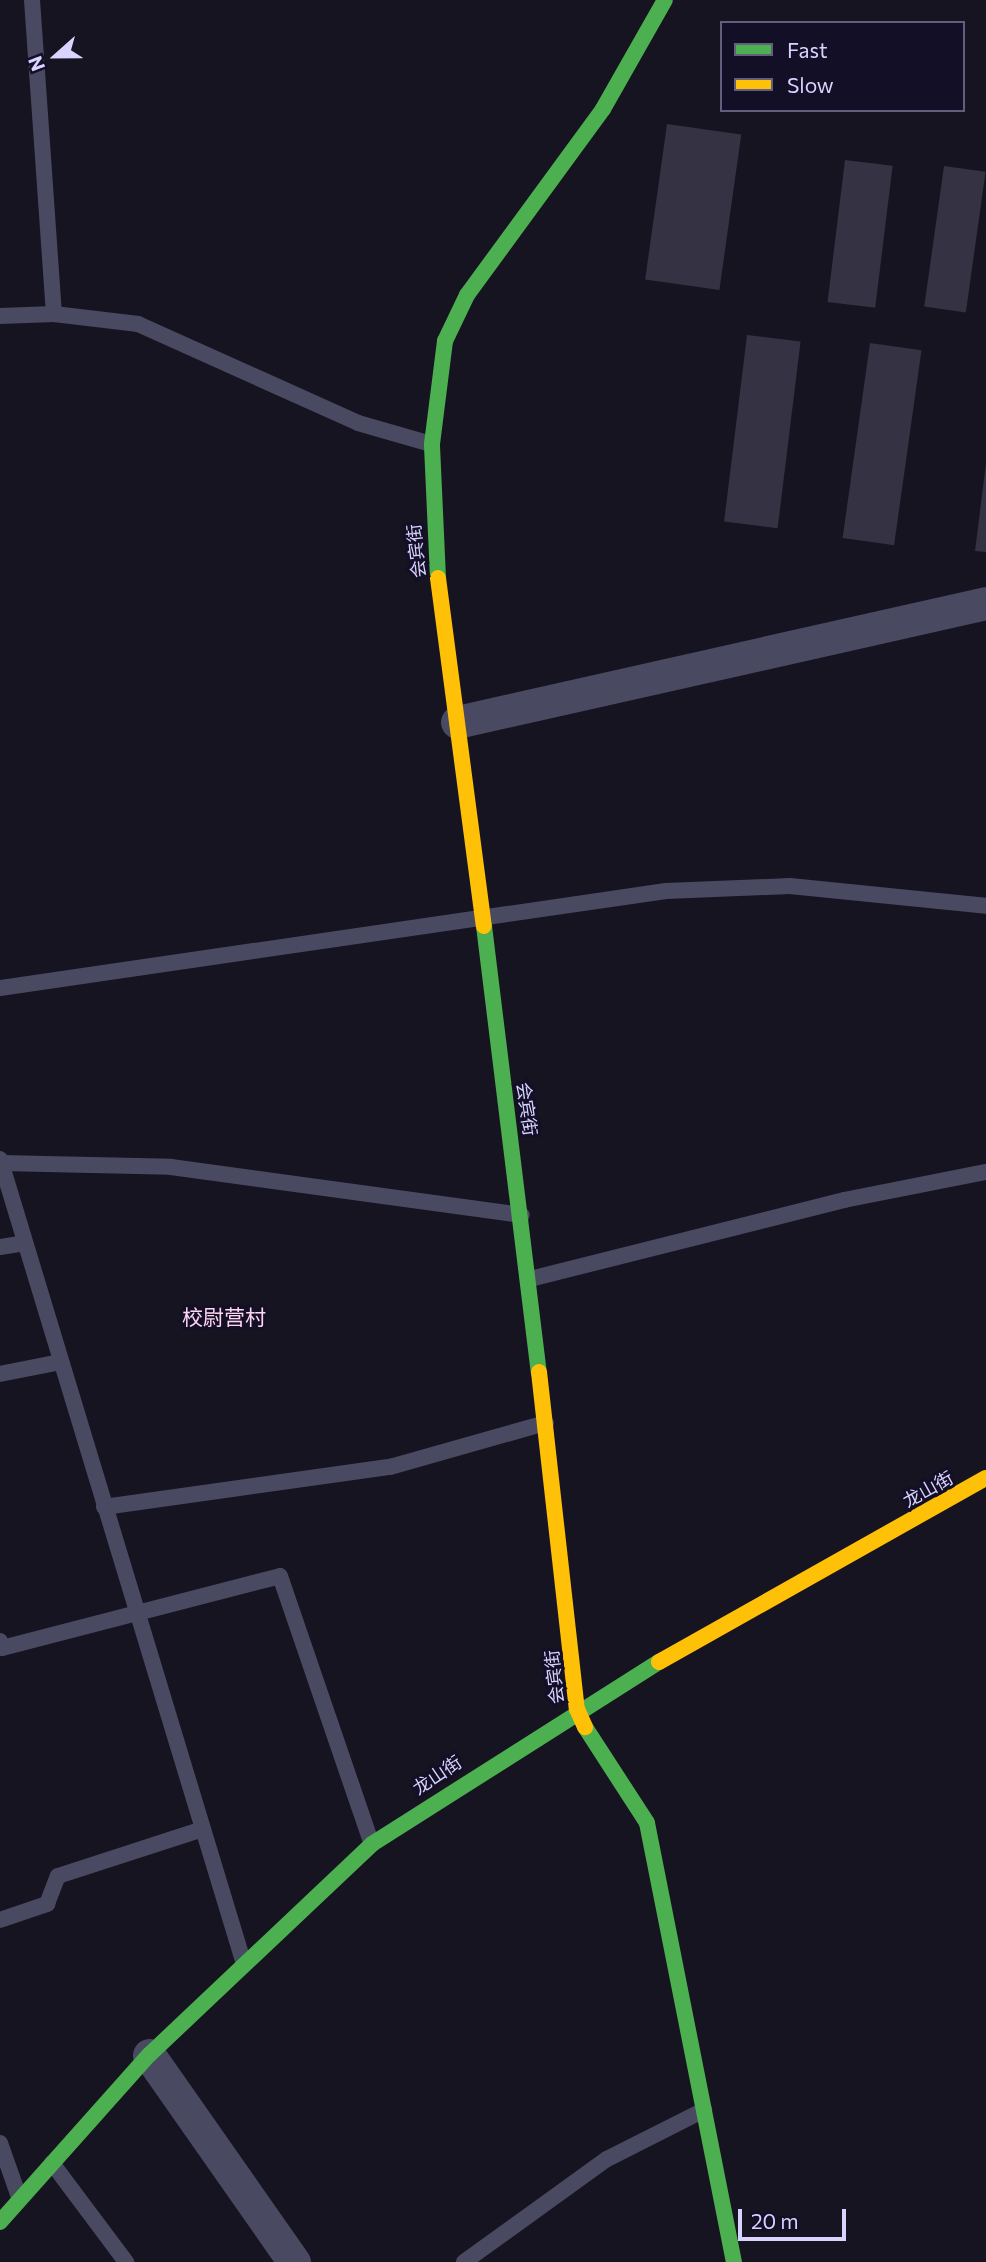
<!DOCTYPE html>
<html>
<head>
<meta charset="utf-8">
<style>
  body { margin:0 }
  #map { position:relative; width:986px; height:2262px; overflow:hidden; background:#161421; font-family:Commissioner,"Noto Sans SC",sans-serif }
  div>[style] { position:absolute }
  .building>* { inset:0; background:#343243; transform-origin:0 0 }
  .lane>* { height:16px; margin:-8px; padding:0 8px; transform-origin:8px; border-radius:8px; background:#4a4962 }
  .street>* { height:33px; margin:-16.5px; padding:0 16.5px; transform-origin:16.5px; border-radius:16.5px; background:#4a4962 }
  .fast>* { height:16px; margin:-8px; padding:0 8px; transform-origin:8px; border-radius:8px; background:#4caf50 }
  .slow>* { height:16px; margin:-8px; padding:0 8px; transform-origin:8px; border-radius:8px; background:#ffc107 }
  span { translate:-50% -50%; white-space:nowrap; text-align:center; line-height:1.15; -webkit-text-stroke:6px #130f26; paint-order:stroke }
  .street-label { font-size:18px; color:#d9d4ff }
  .quarter-label { font-size:21px; color:#ffd6f0 }
  .legend { position:absolute; left:720px; top:21px; width:245px; height:91px; box-sizing:border-box; background:#130f26; border:2px solid #625e7d; margin:0; padding:9px 12px; list-style:none; font-size:21px; color:#d9d4ff }
  .legend li { display:flex; align-items:center; gap:14px; height:35px }
  .legend b { width:35px; border:2px solid #625e7d }
  .north { position:absolute; left:21px; top:21px; width:70px; height:70px; -webkit-text-stroke:5px #130f26; paint-order:stroke; rotate:249deg; font-size:19px; font-weight:700; line-height:28px; text-align:center; color:#d9d4ff }
  .north::after { content:''; display:block; margin:auto; width:24px; height:32px; background:#d9d4ff; clip-path:polygon(50% 0,100% 100%,50% 72%,0 100%) }
  .scale { position:absolute; left:738px; top:2209px; width:108px; height:32px; box-sizing:border-box; border:4px solid #d9d4ff; border-top:0; padding-left:9px; font-size:21px; line-height:24px; white-space:nowrap; color:#d9d4ff; -webkit-text-stroke:5px #130f26; paint-order:stroke }
</style>
</head>
<body>
<div id="map">
  <div class="building">
    <i style="left:667px;top:124px;width:75px;height:157px;rotate:8deg"></i>
    <i style="left:845px;top:160px;width:48px;height:143px;rotate:7deg"></i>
    <i style="left:944px;top:166px;width:42px;height:142px;rotate:8deg"></i>
    <i style="left:747px;top:335px;width:54px;height:188px;rotate:7deg"></i>
    <i style="left:870px;top:343px;width:52px;height:197px;rotate:8deg"></i>
    <i style="clip-path:polygon(986px 463px,986px 552px,975px 551px)"></i>
  </div>
  <div class="lane">
    <i style="left:32px;top:0;width:315px;rotate:86deg"></i>
    <i style="left:0;top:316px;width:54px;rotate:-2.1deg"></i>
    <i style="left:54px;top:314px;width:85px;rotate:6.8deg"></i>
    <i style="left:138px;top:324px;width:241px;rotate:24.2deg"></i>
    <i style="left:358px;top:423px;width:76px;rotate:16deg"></i>
    <i style="left:0;top:988px;width:673px;rotate:-8.29deg"></i>
    <i style="left:666px;top:891px;width:124px;rotate:-2.3deg"></i>
    <i style="left:790px;top:886px;width:197px;rotate:5.8deg"></i>
    <i style="left:0;top:1159px;width:838px;rotate:73.14deg"></i>
    <i style="left:1px;top:1163px;width:170px;rotate:1.3deg"></i>
    <i style="left:171px;top:1167px;width:354px;rotate:7.8deg"></i>
    <i style="left:0;top:1247px;width:24px;rotate:-9deg"></i>
    <i style="left:530px;top:1279px;width:324px;rotate:-14.1deg"></i>
    <i style="left:844px;top:1200px;width:145px;rotate:-11.2deg"></i>
    <i style="left:0;top:1374px;width:61px;rotate:-11.3deg"></i>
    <i style="left:104px;top:1507px;width:289px;rotate:-8deg"></i>
    <i style="left:390px;top:1467px;width:162px;rotate:-15.8deg"></i>
    <i style="left:0;top:1641px;width:7px;rotate:74deg"></i>
    <i style="left:2px;top:1648px;width:287px;rotate:-14.5deg"></i>
    <i style="left:280px;top:1576px;width:283px;rotate:71.1deg"></i>
    <i style="left:0;top:1920px;width:50px;rotate:-18.8deg"></i>
    <i style="left:47px;top:1904px;width:30px;rotate:-69deg"></i>
    <i style="left:58px;top:1876px;width:152px;rotate:-18deg"></i>
    <i style="left:0;top:2143px;width:57px;rotate:70.6deg"></i>
    <i style="left:52px;top:2163px;width:124px;rotate:53.2deg"></i>
    <i style="left:464px;top:2262px;width:176px;rotate:-35.8deg"></i>
    <i style="left:607px;top:2159px;width:109px;rotate:-26.8deg"></i>
  </div>
  <div class="street">
    <i style="left:457px;top:722px;width:542px;rotate:-12.68deg"></i>
    <i style="left:149px;top:2055px;width:253px;rotate:55deg"></i>
  </div>
  <div class="fast">
    <i style="left:438px;top:578px;width:134px;rotate:-92.6deg"></i>
    <i style="left:432px;top:444px;width:104px;rotate:-82.8deg"></i>
    <i style="left:445px;top:341px;width:51px;rotate:-64.4deg"></i>
    <i style="left:467px;top:295px;width:230px;rotate:-53.8deg"></i>
    <i style="left:603px;top:109px;width:125px;rotate:-60.4deg"></i>
    <i style="left:484px;top:926px;width:449px;rotate:83deg"></i>
    <i style="left:585px;top:1727px;width:114px;rotate:57.1deg"></i>
    <i style="left:647px;top:1823px;width:448px;rotate:78.8deg"></i>
    <i style="left:0;top:2222px;width:224px;rotate:-48.3deg"></i>
    <i style="left:149px;top:2055px;width:307px;rotate:-43.4deg"></i>
    <i style="left:372px;top:1844px;width:340px;rotate:-32.4deg"></i>
  </div>
  <div class="slow">
    <i style="left:438px;top:578px;width:351px;rotate:82.5deg"></i>
    <i style="left:539px;top:1372px;width:339px;rotate:83.6deg"></i>
    <i style="left:577px;top:1709px;width:20px;rotate:66deg"></i>
    <i style="left:659px;top:1662px;width:375px;rotate:-29.4deg"></i>
  </div>
  <div class="street-label">
    <span style="left:416px;top:551px;rotate:-96deg">会宾街</span>
    <span style="left:527px;top:1109px;rotate:82deg">会宾街</span>
    <span style="left:928px;top:1489px;rotate:-29deg">龙山街</span>
    <span style="left:554px;top:1677px;rotate:-96deg">会宾街</span>
    <span style="left:437px;top:1775px;rotate:-34deg">龙山街</span>
  </div>
  <div class="quarter-label">
    <span style="left:224px;top:1317px">校尉营村</span>
  </div>
  <ul class="legend">
  <li><b style="height:9px;background:#4caf50"></b>Fast</li>
  <li><b style="height:9px;background:#ffc107"></b>Slow</li>
  </ul>
  <div class="north">N</div>
  <div class="scale">20 m</div>
</div>
</body>
</html>
